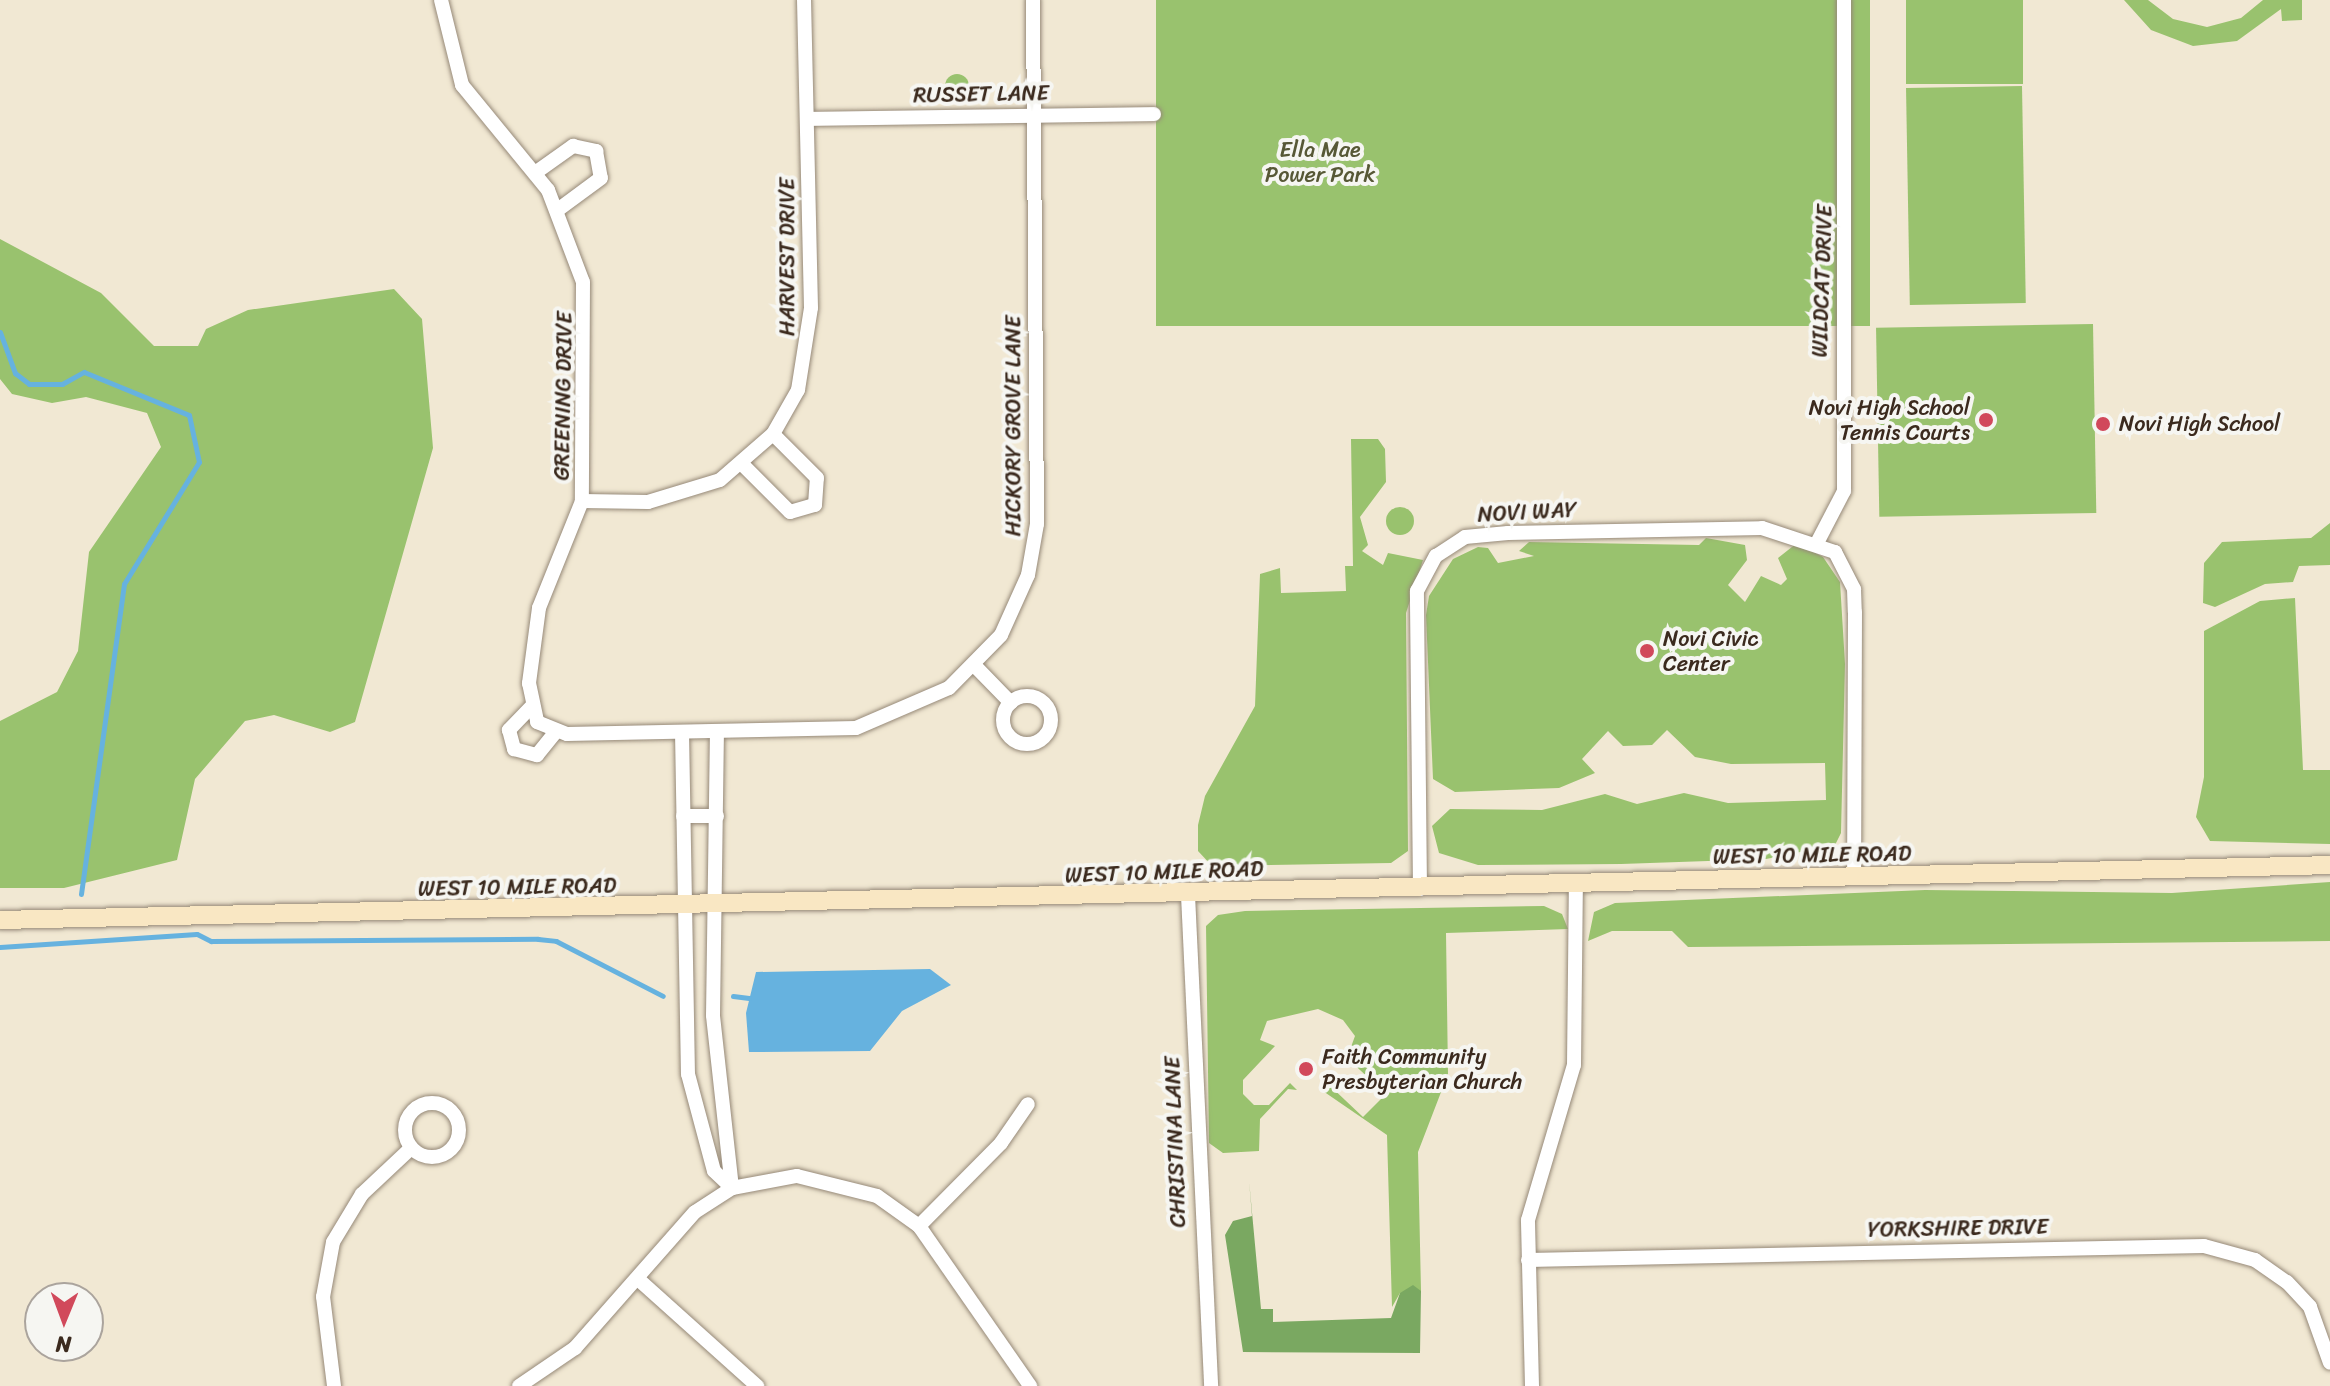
<!DOCTYPE html>
<html>
<head>
<meta charset="utf-8">
<style>
  body { margin:0 }
  #map { position:relative; width:2330px; height:1386px; overflow:hidden; background:#f1e8d3; font-family:Sriracha,sans-serif }
  div>[style] { position:absolute }
  .green>* { inset:0; background:#99c26e; transform-origin:0 0 }
  .round { border-radius:50% }
  .forest>* { inset:0; background:#7aa861 }
  .water>* { inset:0; background:#66b2df }
  .stream>* { height:5px; margin:-2.5px; padding:0 2.5px; transform-origin:2.5px; border-radius:2.5px; background:#66b2df }
  .roads { filter:drop-shadow(0 0 2px #968978) drop-shadow(0 0 2px #968978) }
  .street>* { height:14px; margin:-7px; padding:0 7px; transform-origin:7px; border-radius:7px; background:#fff }
  .street>.ring { margin:-7px; padding:0; box-sizing:content-box; background:none; border:14px solid #fff; border-radius:50% }
  .secondary>* { height:18px; margin:-9px; padding:0 9px; transform-origin:9px; border-radius:9px; background:#f9e7c3 }
  .dots>* { width:22px; height:22px; translate:-50% -50%; box-sizing:border-box; border:4px solid #f6f6f2; border-radius:50% }
  span { translate:-50% -50%; white-space:nowrap; text-align:center; line-height:1.15; -webkit-text-stroke:8px #f6f6f2; paint-order:stroke }
  .street-label { font-size:22px; color:#3b2a1e }
  .park-label { font-size:22px; color:#575836 }
  .poi-label { font-size:22px; color:#3b2a1e }
  .right { translate:-100% -50%; text-align:right }
  .left { translate:0 -50%; text-align:left }
  .north { position:absolute; left:24px; top:1282px; width:80px; height:80px; box-sizing:border-box; background:#f6f6f2; border:2px solid #aba49d; border-radius:50%; rotate:181deg; font-size:22px; font-weight:700; line-height:32px; text-align:center; color:#3b2a1e }
  .north::after { content:''; display:block; margin:auto; width:28px; height:36px; background:#d1495b; clip-path:polygon(50% 0,100% 100%,50% 72%,0 100%) }
</style>
</head>
<body>
<div id="map">
  <div class="green">
    <i style="left:1156px;top:0;width:714px;height:326px"></i>
    <i style="left:1906px;top:0;width:117px;height:84px"></i>
    <i style="clip-path:polygon(2124px 0,2148px 0,2173px 19px,2207px 27px,2241px 18px,2263px 0,2302px 0,2302px 20px,2282px 21px,2281px 9px,2237px 41px,2193px 46px,2151px 30px)"></i>
    <i class="round" style="left:945px;top:74px;width:24px;height:24px"></i>
    <i style="left:2022px;top:86px;width:217px;height:116px;rotate:89deg"></i>
    <i style="clip-path:polygon(0 239px,101px 293px,154px 346px,198px 346px,206px 329px,248px 310px,394px 289px,422px 319px,433px 448px,355px 722px,330px 732px,274px 715px,245px 721px,195px 779px,177px 860px,64px 888px,0 888px,0 721px,57px 692px,78px 651px,89px 552px,161px 447px,147px 413px,86px 397px,52px 403px,12px 394px,0 379px)"></i>
    <i style="left:2093px;top:324px;width:189px;height:217px;rotate:89deg"></i>
    <i style="clip-path:polygon(1351px 439px,1378px 439px,1385px 449px,1386px 482px,1360px 517px,1368px 545px,1362px 551px,1383px 565px,1388px 553px,1423px 560px,1406px 613px,1408px 851px,1391px 863px,1212px 866px,1198px 851px,1198px 825px,1205px 796px,1255px 706px,1260px 574px,1280px 568px,1281px 593px,1346px 591px,1345px 566px,1353px 566px)"></i>
    <i class="round" style="left:1386px;top:507px;width:28px;height:28px"></i>
    <i style="clip-path:polygon(2330px 523px,2330px 565px,2299px 566px,2293px 582px,2265px 584px,2215px 607px,2203px 603px,2204px 563px,2222px 542px,2311px 538px)"></i>
    <i style="clip-path:polygon(1706px 538px,1745px 545px,1747px 560px,1728px 585px,1745px 602px,1761px 576px,1781px 585px,1787px 579px,1778px 558px,1797px 543px,1823px 557px,1840px 582px,1845px 664px,1841px 833px,1835px 845px,1766px 859px,1621px 864px,1478px 865px,1439px 853px,1432px 826px,1450px 809px,1542px 810px,1605px 794px,1637px 804px,1684px 793px,1728px 803px,1826px 800px,1825px 763px,1731px 764px,1695px 757px,1667px 730px,1652px 745px,1623px 746px,1608px 731px,1582px 759px,1595px 773px,1559px 788px,1455px 792px,1433px 779px,1426px 615px,1429px 596px,1453px 559px,1478px 547px,1488px 548px,1498px 563px,1534px 556px,1519px 551px,1529px 542px,1699px 545px)"></i>
    <i style="clip-path:polygon(2295px 598px,2303px 770px,2330px 770px,2330px 844px,2210px 841px,2196px 817px,2204px 777px,2204px 631px,2260px 601px)"></i>
    <i style="clip-path:polygon(2330px 882px,2330px 941px,1688px 947px,1672px 931px,1612px 931px,1588px 941px,1594px 912px,1615px 903px,1925px 890px,2172px 893px)"></i>
    <i style="clip-path:polygon(1544px 906px,1562px 914px,1568px 929px,1446px 933px,1448px 1074px,1418px 1152px,1421px 1291px,1400px 1293px,1392px 1307px,1387px 1135px,1320px 1089px,1327px 1083px,1363px 1117px,1386px 1094px,1347px 1058px,1355px 1036px,1343px 1020px,1318px 1009px,1267px 1021px,1260px 1040px,1275px 1046px,1243px 1080px,1243px 1094px,1254px 1105px,1269px 1105px,1290px 1083px,1297px 1090px,1288px 1089px,1260px 1119px,1259px 1151px,1223px 1153px,1209px 1143px,1206px 926px,1218px 915px,1245px 911px)"></i>
  </div>
  <div class="forest">
    <i style="clip-path:polygon(1249px 1180px,1261px 1309px,1273px 1309px,1273px 1322px,1391px 1318px,1400px 1293px,1413px 1285px,1421px 1291px,1420px 1353px,1243px 1352px,1225px 1235px,1233px 1221px,1252px 1216px)"></i>
  </div>
  <div class="water">
    <i style="clip-path:polygon(930px 969px,951px 985px,902px 1011px,870px 1051px,749px 1052px,746px 1013px,756px 972px)"></i>
  </div>
  <div class="stream">
    <i style="left:0;top:332px;width:44px;rotate:69.9deg"></i>
    <i style="left:15px;top:373px;width:18px;rotate:38deg"></i>
    <i style="left:29px;top:384px;width:33px"></i>
    <i style="left:62px;top:384px;width:25px;rotate:-29deg"></i>
    <i style="left:84px;top:372px;width:113px;rotate:22.3deg"></i>
    <i style="left:189px;top:415px;width:48px;rotate:78deg"></i>
    <i style="left:199px;top:462px;width:143px;rotate:121.6deg"></i>
    <i style="left:124px;top:584px;width:313px;rotate:97.9deg"></i>
    <i style="left:0;top:947px;width:197px;rotate:-3.8deg"></i>
    <i style="left:197px;top:934px;width:16px;rotate:27deg"></i>
    <i style="left:211px;top:941px;width:327px;rotate:-0.4deg"></i>
    <i style="left:538px;top:939px;width:18px;rotate:6deg"></i>
    <i style="left:556px;top:941px;width:120px;rotate:27.2deg"></i>
    <i style="left:733px;top:996px;width:16px;rotate:7deg"></i>
  </div>
  <div class="roads">
    <div class="street">
      <i style="left:441px;top:0;width:88px;rotate:76.1deg"></i>
      <i style="left:462px;top:85px;width:136px;rotate:50.7deg"></i>
      <i style="left:548px;top:190px;width:98px;rotate:69.2deg"></i>
      <i style="left:583px;top:282px;width:219px;rotate:90.3deg"></i>
      <i style="left:582px;top:501px;width:115px;rotate:111.9deg"></i>
      <i style="left:539px;top:608px;width:76px;rotate:97.6deg"></i>
      <i style="left:529px;top:683px;width:40px;rotate:78deg"></i>
      <i style="left:537px;top:722px;width:32px;rotate:22deg"></i>
      <i style="left:567px;top:734px;width:289px;rotate:-1.2deg"></i>
      <i style="left:856px;top:728px;width:101px;rotate:-23.3deg"></i>
      <i style="left:949px;top:688px;width:74px;rotate:-45.5deg"></i>
      <i style="left:1001px;top:635px;width:66px;rotate:-65.8deg"></i>
      <i style="left:1028px;top:575px;width:52px;rotate:-80deg"></i>
      <i style="left:1037px;top:524px;width:524px;rotate:-90.44deg"></i>
      <i style="left:809px;top:119px;width:345px;rotate:-0.8deg"></i>
      <i style="left:535px;top:173px;width:47px;rotate:-35.4deg"></i>
      <i style="left:573px;top:146px;width:24px;rotate:12deg"></i>
      <i style="left:596px;top:151px;width:27px;rotate:80deg"></i>
      <i style="left:601px;top:178px;width:52px;rotate:143.6deg"></i>
      <i style="left:742px;top:464px;width:68px;rotate:45deg"></i>
      <i style="left:790px;top:512px;width:26px;rotate:-16deg"></i>
      <i style="left:815px;top:505px;width:27px;rotate:-86deg"></i>
      <i style="left:817px;top:478px;width:62px;rotate:-135deg"></i>
      <i style="left:582px;top:501px;width:66px;rotate:0.9deg"></i>
      <i style="left:648px;top:502px;width:75px;rotate:-17deg"></i>
      <i style="left:720px;top:480px;width:70px;rotate:-41deg"></i>
      <i style="left:773px;top:434px;width:51px;rotate:-60.4deg"></i>
      <i style="left:798px;top:390px;width:83px;rotate:-81deg"></i>
      <i style="left:811px;top:308px;width:308px;rotate:-91.3deg"></i>
      <i style="left:1818px;top:541px;width:56px;rotate:-62.5deg"></i>
      <i style="left:1844px;top:491px;width:491px;rotate:-90deg"></i>
      <i style="left:976px;top:667px;width:50px;rotate:45.8deg"></i>
      <i class="ring" style="left:1003px;top:696px;width:34px;height:34px"></i>
      <i style="left:531px;top:707px;width:32px;rotate:134deg"></i>
      <i style="left:509px;top:730px;width:20px;rotate:75deg"></i>
      <i style="left:514px;top:749px;width:24px;rotate:15deg"></i>
      <i style="left:537px;top:755px;width:28px;rotate:-51deg"></i>
      <i style="left:682px;top:732px;width:342px;rotate:89deg"></i>
      <i style="left:688px;top:1074px;width:100px;rotate:75deg"></i>
      <i style="left:714px;top:1171px;width:25px;rotate:43deg"></i>
      <i style="left:732px;top:1188px;width:174px;rotate:-96.3deg"></i>
      <i style="left:713px;top:1015px;width:284px;rotate:-89.2deg"></i>
      <i style="left:683px;top:816px;width:34px"></i>
      <i style="left:1420px;top:889px;width:298px;rotate:-90.6deg"></i>
      <i style="left:1417px;top:591px;width:40px;rotate:-62deg"></i>
      <i style="left:1436px;top:556px;width:35px;rotate:-33deg"></i>
      <i style="left:1465px;top:537px;width:43px;rotate:-5.3deg"></i>
      <i style="left:1508px;top:533px;width:254px;rotate:-1.1deg"></i>
      <i style="left:1762px;top:528px;width:77px;rotate:18.2deg"></i>
      <i style="left:1835px;top:552px;width:42px;rotate:62.8deg"></i>
      <i style="left:1854px;top:589px;width:23px;rotate:88deg"></i>
      <i style="left:1855px;top:612px;width:266px;rotate:90.2deg"></i>
      <i style="left:1188px;top:895px;width:492px;rotate:87.3deg"></i>
      <i class="ring" style="left:405px;top:1103px;width:40px;height:40px"></i>
      <i style="left:919px;top:1226px;width:117px;rotate:-45.3deg"></i>
      <i style="left:1001px;top:1143px;width:47px;rotate:-55.3deg"></i>
      <i style="left:1528px;top:1260px;width:676px;rotate:-1.19deg"></i>
      <i style="left:2204px;top:1246px;width:53px;rotate:15.4deg"></i>
      <i style="left:2255px;top:1260px;width:39px;rotate:35deg"></i>
      <i style="left:2287px;top:1282px;width:34px;rotate:47deg"></i>
      <i style="left:2310px;top:1307px;width:59px;rotate:70.3deg"></i>
      <i style="left:639px;top:1280px;width:159px;rotate:41.9deg"></i>
      <i style="left:334px;top:1386px;width:90px;rotate:-97deg"></i>
      <i style="left:323px;top:1297px;width:56px;rotate:-79.7deg"></i>
      <i style="left:333px;top:1242px;width:56px;rotate:-58.9deg"></i>
      <i style="left:362px;top:1194px;width:66px;rotate:-43.2deg"></i>
      <i style="left:519px;top:1386px;width:68px;rotate:-34.2deg"></i>
      <i style="left:575px;top:1348px;width:181px;rotate:-48.6deg"></i>
      <i style="left:695px;top:1212px;width:44px;rotate:-33deg"></i>
      <i style="left:732px;top:1188px;width:66px;rotate:-10.5deg"></i>
      <i style="left:797px;top:1176px;width:82px;rotate:14deg"></i>
      <i style="left:877px;top:1196px;width:52px;rotate:35.5deg"></i>
      <i style="left:919px;top:1226px;width:195px;rotate:55.2deg"></i>
      <i style="left:1532px;top:1386px;width:166px;rotate:-91.4deg"></i>
      <i style="left:1528px;top:1220px;width:162px;rotate:-73.5deg"></i>
      <i style="left:1574px;top:1065px;width:180px;rotate:-89.4deg"></i>
    </div>
    <div class="secondary">
      <i style="left:0;top:920px;width:2331px;rotate:-1.35deg"></i>
    </div>
  </div>
  <div class="dots">
    <i style="left:1986px;top:420px;background:#d1495b"></i>
    <i style="left:2103px;top:424px;background:#d1495b"></i>
    <i style="left:1647px;top:651px;background:#d1495b"></i>
    <i style="left:1306px;top:1069px;background:#d1495b"></i>
  </div>
  <div class="street-label">
    <span style="left:981px;top:94px;rotate:-1deg">RUSSET LANE</span>
    <span style="left:787px;top:257px;rotate:-90deg">HARVEST DRIVE</span>
    <span style="left:1822px;top:281px;rotate:-88deg">WILDCAT DRIVE</span>
    <span style="left:563px;top:396px;rotate:-89deg">GREENING DRIVE</span>
    <span style="left:1013px;top:426px;rotate:-90deg">HICKORY GROVE LANE</span>
    <span style="left:1527px;top:512px;rotate:-3deg">NOVI WAY</span>
    <span style="left:1812px;top:855px;rotate:-1deg">WEST 10 MILE ROAD</span>
    <span style="left:1164px;top:872px;rotate:-2deg">WEST 10 MILE ROAD</span>
    <span style="left:517px;top:887px;rotate:-1deg">WEST 10 MILE ROAD</span>
    <span style="left:1175px;top:1142px;rotate:-92deg">CHRISTINA LANE</span>
    <span style="left:1958px;top:1228px;rotate:-1deg">YORKSHIRE DRIVE</span>
  </div>
  <div class="park-label">
    <span style="left:1320px;top:162px">Ella Mae<br>Power Park</span>
  </div>
  <div class="poi-label">
    <span class="right" style="left:1970px;top:420px">Novi High School<br>Tennis Courts</span>
    <span class="left" style="left:2119px;top:424px">Novi High School</span>
    <span class="left" style="left:1663px;top:651px">Novi Civic<br>Center</span>
    <span class="left" style="left:1322px;top:1069px">Faith Community<br>Presbyterian Church</span>
  </div>
  <div class="north">N</div>
</div>
</body>
</html>
